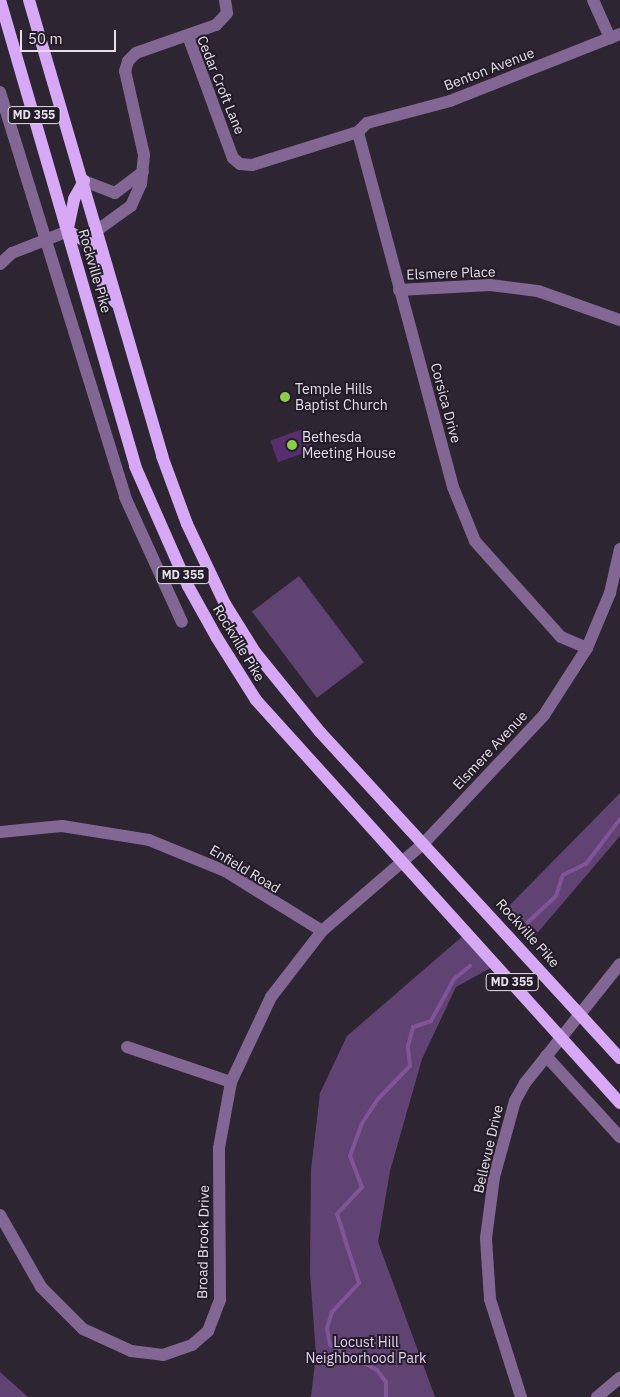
<!DOCTYPE html>
<html>
<head>
<meta charset="utf-8">
<style>
  body { margin:0 }
  #map { position:relative; width:620px; height:1397px; overflow:hidden; background:#2d2532; font-family:"IBM Plex Sans",sans-serif }
  div>[style] { position:absolute }
  .green>* { inset:0; background:#614373; transform-origin:0 0 }
  .stream>* { height:4px; margin:-2px; padding:0 2px; transform-origin:2px; border-radius:2px; background:#7f5598 }
  .building>* { inset:0; background:#572e6e; transform-origin:0 0 }
  .minor>* { height:12px; margin:-6px; padding:0 6px; transform-origin:6px; border-radius:6px; background:#826694 }
  .major>* { height:12px; margin:-6px; padding:0 6px; transform-origin:6px; border-radius:6px; background:#d7a8f5 }
  .dots>* { width:14px; height:14px; translate:-50% -50%; box-sizing:border-box; border:2px solid #231c28; border-radius:50% }
  span { translate:-50% -50%; white-space:nowrap; text-align:center; line-height:1.15; -webkit-text-stroke:4px #231c28; paint-order:stroke }
  .shield-label span { padding:1px 4px; background:#231c28; border:1px solid; border-radius:4px; -webkit-text-stroke-width:0 }
  .shield-label { font-size:12px; color:#e5e0e8; font-weight:700 }
  .street-label { font-size:14px; color:#e5e0e8 }
  .poi-label { font-size:14px; color:#e5e0e8 }
  .left { translate:0 -50%; text-align:left }
  .park-label { font-size:14px; color:#e7d0f6 }
  .scale { position:absolute; left:20px; top:30px; width:96px; height:22px; box-sizing:border-box; border:2px solid #e5e0e8; border-top:0; padding-left:6px; font-size:15px; line-height:18px; white-space:nowrap; color:#e5e0e8; -webkit-text-stroke:4px #231c28; paint-order:stroke }
</style>
</head>
<body>
<div id="map">
  <div class="green">
    <i style="left:299px;top:576px;width:108px;height:59px;rotate:53deg"></i>
    <i style="clip-path:polygon(620px 793px,620px 836px,533px 938px,506px 909px)"></i>
    <i style="clip-path:polygon(464px 935px,496px 965px,456px 987px,422px 1059px,390px 1171px,378px 1242px,435px 1397px,311px 1397px,316px 1354px,310px 1273px,311px 1170px,320px 1093px,347px 1036px)"></i>
    <i style="clip-path:polygon(0 1372px,28px 1397px,0 1397px)"></i>
  </div>
  <div class="stream">
    <i style="left:526px;top:924px;width:41px;rotate:-43deg"></i>
    <i style="left:556px;top:896px;width:22px;rotate:-72deg"></i>
    <i style="left:563px;top:875px;width:25px;rotate:-26deg"></i>
    <i style="left:586px;top:864px;width:56px;rotate:-52.9deg"></i>
    <i style="left:386px;top:1397px;width:15px;rotate:-90deg"></i>
    <i style="left:386px;top:1382px;width:15px;rotate:-127deg"></i>
    <i style="left:377px;top:1370px;width:53px;rotate:-152deg"></i>
    <i style="left:330px;top:1345px;width:17px;rotate:-100deg"></i>
    <i style="left:327px;top:1328px;width:17px;rotate:-73deg"></i>
    <i style="left:332px;top:1312px;width:40px;rotate:-47deg"></i>
    <i style="left:359px;top:1283px;width:72px;rotate:-107.7deg"></i>
    <i style="left:337px;top:1214px;width:37px;rotate:-47deg"></i>
    <i style="left:362px;top:1187px;width:33px;rotate:-111deg"></i>
    <i style="left:350px;top:1156px;width:33px;rotate:-70deg"></i>
    <i style="left:361px;top:1125px;width:31px;rotate:-57deg"></i>
    <i style="left:378px;top:1099px;width:46px;rotate:-45.9deg"></i>
    <i style="left:410px;top:1066px;width:20px;rotate:-96deg"></i>
    <i style="left:408px;top:1046px;width:20px;rotate:-75deg"></i>
    <i style="left:413px;top:1027px;width:19px;rotate:-18deg"></i>
    <i style="left:431px;top:1021px;width:48px;rotate:-61.3deg"></i>
    <i style="left:454px;top:979px;width:21px;rotate:-39deg"></i>
  </div>
  <div class="building">
    <i style="left:305px;top:428px;width:23px;height:37px;rotate:70deg"></i>
  </div>
  <div class="minor">
    <i style="left:593px;top:0;width:42px;rotate:65.9deg"></i>
    <i style="left:188px;top:36px;width:130px;rotate:69.8deg"></i>
    <i style="left:233px;top:158px;width:9px;rotate:41deg"></i>
    <i style="left:240px;top:164px;width:12px;rotate:5deg"></i>
    <i style="left:252px;top:165px;width:111px;rotate:-17.3deg"></i>
    <i style="left:0;top:92px;width:424px;rotate:72.8deg"></i>
    <i style="left:125px;top:497px;width:137px;rotate:65.5deg"></i>
    <i style="left:84px;top:181px;width:33px;rotate:21deg"></i>
    <i style="left:115px;top:193px;width:35px;rotate:-37deg"></i>
    <i style="left:99px;top:229px;width:39px;rotate:-36deg"></i>
    <i style="left:131px;top:206px;width:24px;rotate:-66deg"></i>
    <i style="left:141px;top:184px;width:29px;rotate:-84deg"></i>
    <i style="left:144px;top:155px;width:86px;rotate:-102.7deg"></i>
    <i style="left:125px;top:71px;width:10px;rotate:-73deg"></i>
    <i style="left:128px;top:61px;width:11px;rotate:-45deg"></i>
    <i style="left:136px;top:53px;width:85px;rotate:-19.3deg"></i>
    <i style="left:216px;top:25px;width:16px;rotate:-47deg"></i>
    <i style="left:227px;top:13px;width:13px;rotate:-99deg"></i>
    <i style="left:0;top:264px;width:16px;rotate:-43deg"></i>
    <i style="left:12px;top:253px;width:60px;rotate:-21.4deg"></i>
    <i style="left:399px;top:290px;width:91px;rotate:-3.1deg"></i>
    <i style="left:490px;top:285px;width:48px;rotate:7.1deg"></i>
    <i style="left:538px;top:291px;width:87px;rotate:19.5deg"></i>
    <i style="left:587px;top:648px;width:28px;rotate:-157deg"></i>
    <i style="left:561px;top:637px;width:129px;rotate:-131.9deg"></i>
    <i style="left:475px;top:541px;width:58px;rotate:-112.2deg"></i>
    <i style="left:453px;top:487px;width:367px;rotate:-105deg"></i>
    <i style="left:358px;top:132px;width:13px;rotate:-45deg"></i>
    <i style="left:367px;top:123px;width:86px;rotate:-14.8deg"></i>
    <i style="left:450px;top:101px;width:183px;rotate:-21.5deg"></i>
    <i style="left:0;top:832px;width:62px;rotate:-5.5deg"></i>
    <i style="left:62px;top:826px;width:88px;rotate:9.1deg"></i>
    <i style="left:149px;top:840px;width:82px;rotate:22.2deg"></i>
    <i style="left:225px;top:871px;width:114px;rotate:31.7deg"></i>
    <i style="left:127px;top:1047px;width:110px;rotate:18.6deg"></i>
    <i style="left:546px;top:1056px;width:110px;rotate:47.6deg"></i>
    <i style="left:0;top:1215px;width:83px;rotate:60.3deg"></i>
    <i style="left:41px;top:1287px;width:59px;rotate:45deg"></i>
    <i style="left:83px;top:1329px;width:53px;rotate:24.6deg"></i>
    <i style="left:131px;top:1351px;width:32px;rotate:7deg"></i>
    <i style="left:163px;top:1355px;width:31px;rotate:-19deg"></i>
    <i style="left:192px;top:1345px;width:21px;rotate:-41deg"></i>
    <i style="left:208px;top:1331px;width:34px;rotate:-69deg"></i>
    <i style="left:220px;top:1299px;width:151px;rotate:-90.4deg"></i>
    <i style="left:219px;top:1148px;width:67px;rotate:-79.7deg"></i>
    <i style="left:231px;top:1082px;width:94px;rotate:-64.8deg"></i>
    <i style="left:271px;top:997px;width:83px;rotate:-52.3deg"></i>
    <i style="left:322px;top:931px;width:135px;rotate:-40.8deg"></i>
    <i style="left:424px;top:843px;width:175px;rotate:-46.8deg"></i>
    <i style="left:544px;top:715px;width:80px;rotate:-57.3deg"></i>
    <i style="left:587px;top:648px;width:60px;rotate:-67.3deg"></i>
    <i style="left:610px;top:593px;width:45px;rotate:-77.2deg"></i>
    <i style="left:521px;top:1397px;width:103px;rotate:-107.6deg"></i>
    <i style="left:490px;top:1299px;width:61px;rotate:-93.8deg"></i>
    <i style="left:486px;top:1238px;width:62px;rotate:-82.5deg"></i>
    <i style="left:494px;top:1177px;width:79px;rotate:-74.6deg"></i>
    <i style="left:515px;top:1101px;width:21px;rotate:-61deg"></i>
    <i style="left:525px;top:1083px;width:152px;rotate:-51.4deg"></i>
    <i style="left:597px;top:1397px;width:30px;rotate:-40deg"></i>
  </div>
  <div class="major">
    <i style="left:0;top:0;width:485px;rotate:73.8deg"></i>
    <i style="left:135px;top:466px;width:131px;rotate:66.2deg"></i>
    <i style="left:188px;top:586px;width:60px;rotate:60.9deg"></i>
    <i style="left:217px;top:638px;width:73px;rotate:57.8deg"></i>
    <i style="left:256px;top:700px;width:543px;rotate:47.91deg"></i>
    <i style="left:29px;top:0;width:475px;rotate:73.7deg"></i>
    <i style="left:162px;top:456px;width:72px;rotate:69.8deg"></i>
    <i style="left:187px;top:524px;width:89px;rotate:64.6deg"></i>
    <i style="left:225px;top:604px;width:57px;rotate:58deg"></i>
    <i style="left:255px;top:652px;width:103px;rotate:50.9deg"></i>
    <i style="left:320px;top:732px;width:443px;rotate:47.4deg"></i>
    <i style="left:68px;top:228px;width:30px;rotate:-78deg"></i>
    <i style="left:74px;top:199px;width:21px;rotate:-61deg"></i>
    <i style="left:68px;top:231px;width:24px;rotate:30deg"></i>
    <i style="left:89px;top:243px;width:51px;rotate:71.6deg"></i>
    <i style="left:105px;top:291px;width:16px;rotate:47deg"></i>
  </div>
  <div class="dots">
    <i style="left:285px;top:397px;background:#8bce47"></i>
    <i style="left:292px;top:445px;background:#8bce47"></i>
  </div>
  <div class="shield-label">
    <span style="left:34px;top:115px">MD 355</span>
    <span style="left:183px;top:575px">MD 355</span>
    <span style="left:512px;top:982px">MD 355</span>
  </div>
  <div class="street-label">
    <span style="left:489px;top:69px;rotate:-21deg">Benton Avenue</span>
    <span style="left:221px;top:85px;rotate:68deg">Cedar Croft Lane</span>
    <span style="left:95px;top:271px;rotate:74deg">Rockville Pike</span>
    <span style="left:451px;top:273px;rotate:-2deg">Elsmere Place</span>
    <span style="left:446px;top:403px;rotate:75deg">Corsica Drive</span>
    <span style="left:239px;top:643px;rotate:59deg">Rockville Pike</span>
    <span style="left:490px;top:750px;rotate:-47deg">Elsmere Avenue</span>
    <span style="left:245px;top:869px;rotate:31deg">Enfield Road</span>
    <span style="left:528px;top:933px;rotate:48deg">Rockville Pike</span>
    <span style="left:488px;top:1149px;rotate:-77deg">Bellevue Drive</span>
    <span style="left:203px;top:1242px;rotate:-89deg">Broad Brook Drive</span>
  </div>
  <div class="poi-label">
    <span class="left" style="left:295px;top:397px">Temple Hills<br>Baptist Church</span>
    <span class="left" style="left:302px;top:445px">Bethesda<br>Meeting House</span>
  </div>
  <div class="park-label">
    <span style="left:366px;top:1350px">Locust Hill<br>Neighborhood Park</span>
  </div>
  <div class="scale">50 m</div>
</div>
</body>
</html>
